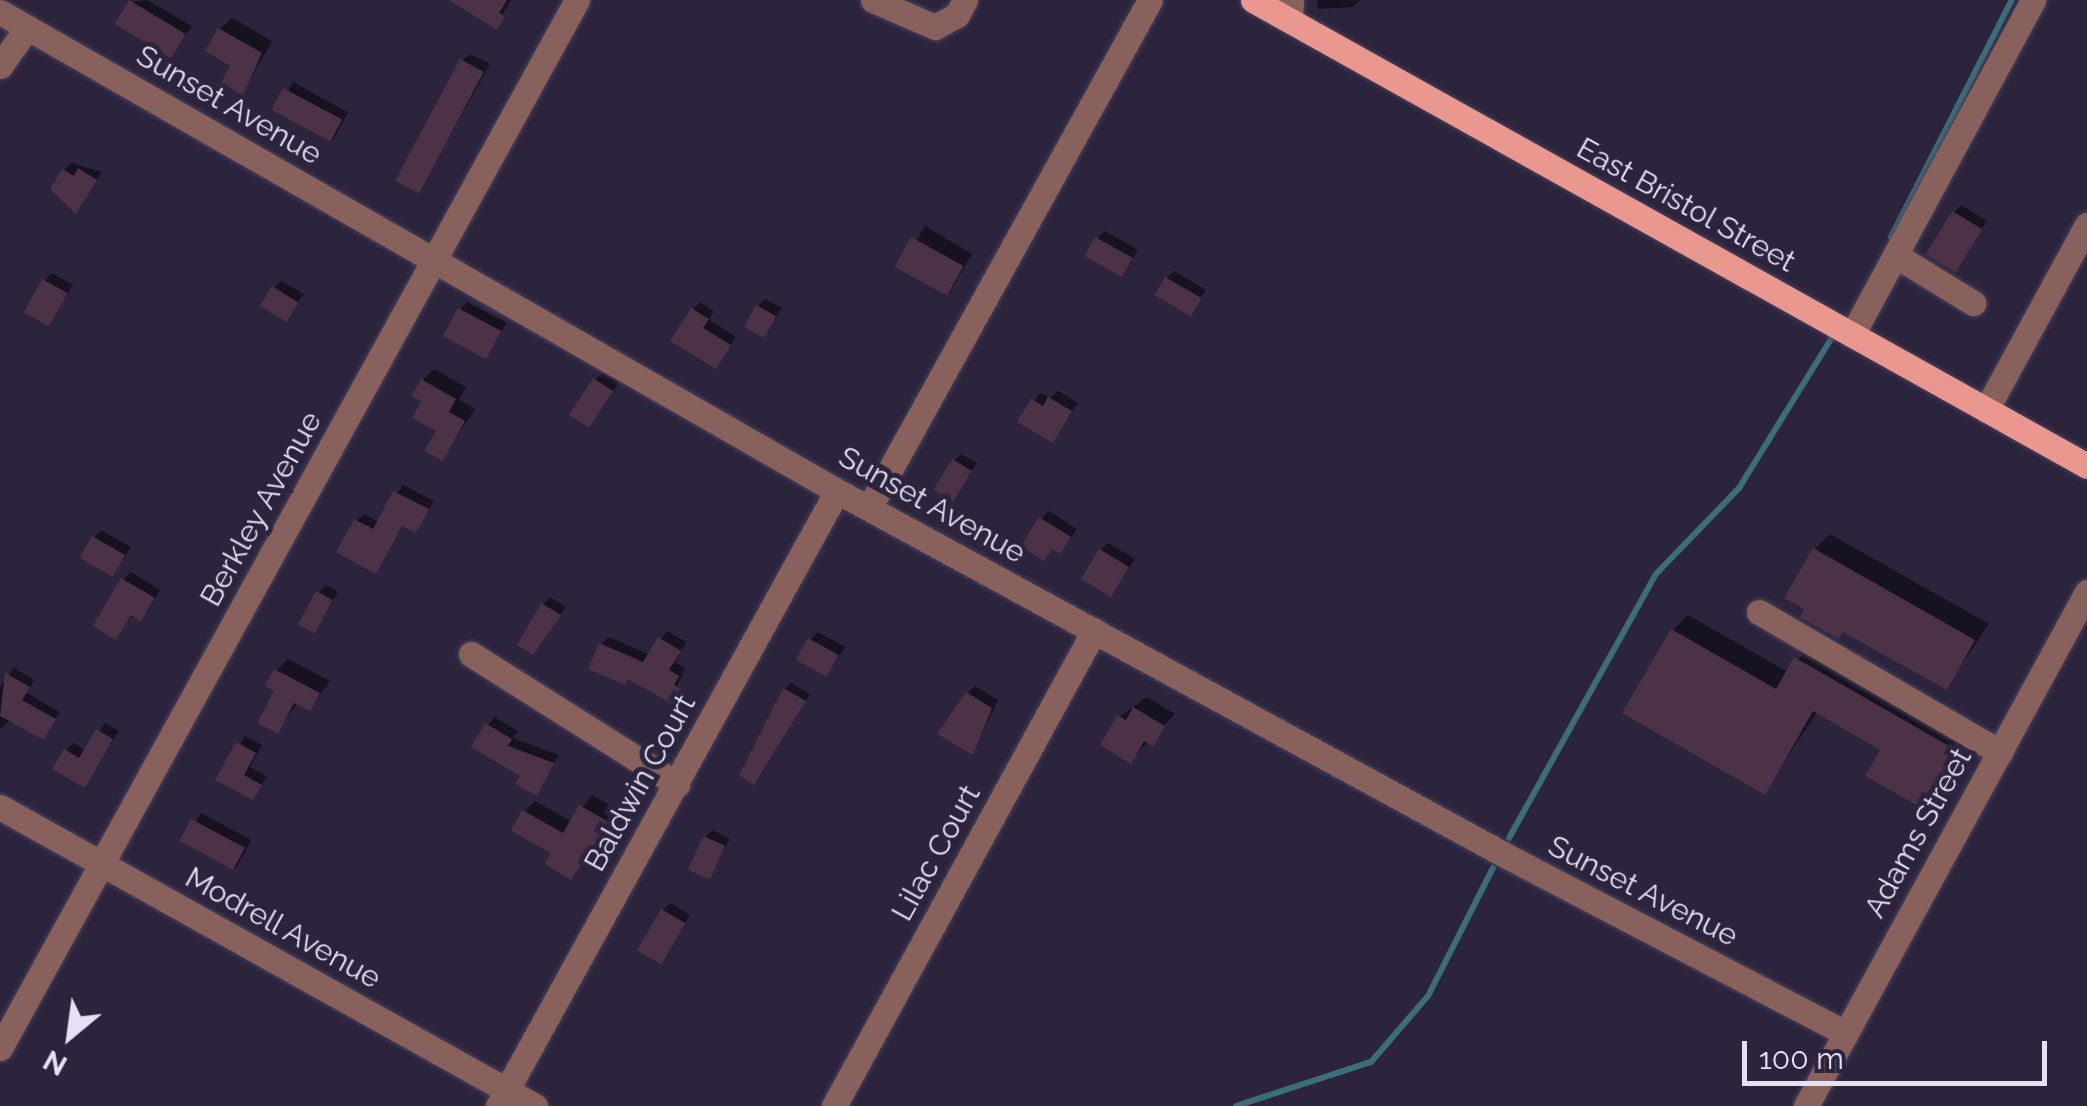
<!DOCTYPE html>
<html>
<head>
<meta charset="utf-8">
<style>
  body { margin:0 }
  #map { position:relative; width:2087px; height:1106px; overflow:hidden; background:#2c233d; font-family:Raleway,sans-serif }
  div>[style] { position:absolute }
  .shadow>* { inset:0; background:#0007; transform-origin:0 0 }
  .stream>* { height:6px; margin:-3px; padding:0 3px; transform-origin:3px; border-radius:3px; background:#3b6e79 }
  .building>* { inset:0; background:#4b3247; transform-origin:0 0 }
  .roads { filter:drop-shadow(0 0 2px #4a415a) drop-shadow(0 0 2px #4a415a) }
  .minor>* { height:25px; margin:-12.5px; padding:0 12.5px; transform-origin:12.5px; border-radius:12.5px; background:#89615c }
  .major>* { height:25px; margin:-12.5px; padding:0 12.5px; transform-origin:12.5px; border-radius:12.5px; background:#e9978f }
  span { translate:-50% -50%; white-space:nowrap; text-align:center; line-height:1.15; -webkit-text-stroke:10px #2c233d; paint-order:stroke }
  .street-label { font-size:30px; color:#e5e0f2 }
  .north { position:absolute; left:20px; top:986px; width:100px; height:100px; -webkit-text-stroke:8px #2c233d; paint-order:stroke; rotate:209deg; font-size:28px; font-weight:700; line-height:40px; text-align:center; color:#e5e0f2 }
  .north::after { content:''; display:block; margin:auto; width:35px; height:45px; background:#e5e0f2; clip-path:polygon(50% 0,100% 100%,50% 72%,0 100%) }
  .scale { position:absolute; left:1742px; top:1041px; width:305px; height:45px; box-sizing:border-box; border:5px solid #e5e0f2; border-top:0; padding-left:12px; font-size:30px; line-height:35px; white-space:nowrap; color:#e5e0f2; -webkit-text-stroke:8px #2c233d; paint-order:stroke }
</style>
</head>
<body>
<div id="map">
  <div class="shadow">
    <i style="clip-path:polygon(147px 0,192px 26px,172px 54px,131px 2px)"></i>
    <i style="clip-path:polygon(473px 0,511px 0,496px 26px)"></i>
    <i style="clip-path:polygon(1317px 0,1360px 0,1353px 7px,1318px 9px)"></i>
    <i style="clip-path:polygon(232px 18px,272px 41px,243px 92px,220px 29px)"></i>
    <i style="clip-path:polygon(470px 54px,490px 64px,419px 191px,462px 61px)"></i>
    <i style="left:293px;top:82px;width:63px;height:33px;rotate:29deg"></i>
    <i style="clip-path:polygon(71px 163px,102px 172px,76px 210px,64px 170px)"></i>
    <i style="clip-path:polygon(1961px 205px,1987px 221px,1955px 270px,1954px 213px)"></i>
    <i style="left:925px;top:226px;width:55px;height:49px;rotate:31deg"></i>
    <i style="clip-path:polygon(1105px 231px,1138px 250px,1122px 274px,1097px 239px)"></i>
    <i style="clip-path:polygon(1174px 271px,1206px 290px,1189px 313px,1167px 278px)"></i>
    <i style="clip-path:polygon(52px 273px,73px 285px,48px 323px,44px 281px)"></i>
    <i style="clip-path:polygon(281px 281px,304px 294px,286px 319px,274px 288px)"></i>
    <i style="clip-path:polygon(765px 299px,782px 308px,764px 335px,758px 306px)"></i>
    <i style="clip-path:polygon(467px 302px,507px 323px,486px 355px,460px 310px)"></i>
    <i style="clip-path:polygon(700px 302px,714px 311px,709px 320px,736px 337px,716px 366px,693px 309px)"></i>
    <i style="clip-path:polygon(434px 369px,466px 387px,459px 400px,475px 409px,442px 458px,423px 380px)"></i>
    <i style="clip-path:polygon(602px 373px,619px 382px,591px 425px,595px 380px)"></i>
    <i style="clip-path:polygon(1058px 391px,1078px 403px,1052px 440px,1021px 421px,1040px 393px,1050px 398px)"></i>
    <i style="clip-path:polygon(961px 454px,977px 463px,953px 498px,954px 461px)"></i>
    <i style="clip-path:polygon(403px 485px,434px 501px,416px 530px,404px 524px,375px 570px,356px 521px,364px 514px,379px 522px)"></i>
    <i style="clip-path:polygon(1049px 511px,1077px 529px,1060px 551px,1041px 519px)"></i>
    <i style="clip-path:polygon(101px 530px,131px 547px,113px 573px,94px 538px)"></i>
    <i style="clip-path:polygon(1830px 534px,1989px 624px,1946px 687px,1845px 630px,1815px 549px)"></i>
    <i style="clip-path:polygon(1108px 543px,1135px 559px,1111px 594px,1101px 550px)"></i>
    <i style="clip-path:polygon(131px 572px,160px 590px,148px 611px,140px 618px,133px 614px,116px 637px,123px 580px)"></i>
    <i style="clip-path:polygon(326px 585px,338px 592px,316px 630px,318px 593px)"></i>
    <i style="clip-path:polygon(550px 597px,566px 607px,533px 652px,543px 605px)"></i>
    <i style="clip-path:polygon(1688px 615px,1788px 672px,1812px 643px,1970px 734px,1921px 805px,1884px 749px,1818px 711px,1764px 792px,1673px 630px)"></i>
    <i style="clip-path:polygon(667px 631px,686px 642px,675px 662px,685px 668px,671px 701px,630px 677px,625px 682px,601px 644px,609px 637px,650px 655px)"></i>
    <i style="clip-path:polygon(818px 632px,845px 647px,827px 673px,810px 640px)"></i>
    <i style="clip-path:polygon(288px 659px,330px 681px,310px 708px,298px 702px,277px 731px,276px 671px)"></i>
    <i style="clip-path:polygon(14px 668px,34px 680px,27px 693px,60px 712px,44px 737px,12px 719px,0 729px,0 687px)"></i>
    <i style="clip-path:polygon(791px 683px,810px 694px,760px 776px,785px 689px)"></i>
    <i style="clip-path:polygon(975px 686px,998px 700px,973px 752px,968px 693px)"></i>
    <i style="clip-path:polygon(1147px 697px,1175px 714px,1130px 760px,1119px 717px)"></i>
    <i style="clip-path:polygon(494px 717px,518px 731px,513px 738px,559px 755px,536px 793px,523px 775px,474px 746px)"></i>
    <i style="clip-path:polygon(105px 723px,119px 731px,84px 785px,66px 751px,74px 743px,86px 751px)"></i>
    <i style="clip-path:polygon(245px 736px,262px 745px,250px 767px,267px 777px,253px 797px,219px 779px)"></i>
    <i style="clip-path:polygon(592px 795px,618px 810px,571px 877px,524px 812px,535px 801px,572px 822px)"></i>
    <i style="left:201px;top:813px;width:57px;height:32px;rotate:28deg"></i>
    <i style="clip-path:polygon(713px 830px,730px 839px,708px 876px,705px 837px)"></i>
    <i style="clip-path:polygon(671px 903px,690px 915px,661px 960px,663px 910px)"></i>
  </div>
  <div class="stream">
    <i style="left:1891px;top:237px;width:266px;rotate:-63deg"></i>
    <i style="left:1509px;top:838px;width:302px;rotate:-60.9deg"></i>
    <i style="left:1656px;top:574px;width:120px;rotate:-46deg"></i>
    <i style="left:1739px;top:488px;width:181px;rotate:-58.3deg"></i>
    <i style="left:1236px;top:1106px;width:142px;rotate:-18.1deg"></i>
    <i style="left:1371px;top:1062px;width:87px;rotate:-49.2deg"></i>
    <i style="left:1428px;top:996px;width:144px;rotate:-63.1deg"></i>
  </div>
  <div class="building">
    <i style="left:129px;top:0;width:66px;height:28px;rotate:31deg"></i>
    <i style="clip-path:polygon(449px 0,507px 0,499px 13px,505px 16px,497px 30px)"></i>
    <i style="clip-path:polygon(218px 28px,262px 53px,243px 95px,221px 83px,230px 66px,205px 51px)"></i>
    <i style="left:460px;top:59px;width:27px;height:138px;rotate:28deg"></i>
    <i style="left:283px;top:88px;width:67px;height:25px;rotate:28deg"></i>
    <i style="clip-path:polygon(78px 168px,97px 180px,76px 214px,50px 189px,62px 169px,74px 176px)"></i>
    <i style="left:1952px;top:211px;width:35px;height:51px;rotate:31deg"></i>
    <i style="left:911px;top:237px;width:60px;height:34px;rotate:29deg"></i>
    <i style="left:1095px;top:237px;width:43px;height:22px;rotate:29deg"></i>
    <i style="left:1165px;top:277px;width:42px;height:21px;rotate:30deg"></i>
    <i style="left:42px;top:279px;width:29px;height:38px;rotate:29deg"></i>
    <i style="left:272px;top:286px;width:31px;height:23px;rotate:32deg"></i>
    <i style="left:756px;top:305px;width:23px;height:25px;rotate:29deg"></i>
    <i style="left:458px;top:308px;width:49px;height:32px;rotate:28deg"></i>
    <i style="clip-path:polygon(691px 308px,709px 319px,703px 328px,731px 345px,716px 369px,670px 341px)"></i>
    <i style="left:593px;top:378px;width:24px;height:44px;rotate:33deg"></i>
    <i style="clip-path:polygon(421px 379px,456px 399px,449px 412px,465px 421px,443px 461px,424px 451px,436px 431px,412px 418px,421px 401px,411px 396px)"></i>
    <i style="clip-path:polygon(1048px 397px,1072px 411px,1053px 443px,1017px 422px,1031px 399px,1043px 406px)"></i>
    <i style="left:952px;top:459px;width:23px;height:36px;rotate:31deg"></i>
    <i style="clip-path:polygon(393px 491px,429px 509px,416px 533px,402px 526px,376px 574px,336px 552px,354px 519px,373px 529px)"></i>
    <i style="clip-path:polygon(1039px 517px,1071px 537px,1060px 554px,1052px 549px,1044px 561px,1021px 546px)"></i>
    <i style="left:92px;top:536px;width:38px;height:25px;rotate:30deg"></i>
    <i style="clip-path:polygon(1813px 548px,1975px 640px,1947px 690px,1843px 632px,1839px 639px,1799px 617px,1804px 609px,1784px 598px)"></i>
    <i style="left:1099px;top:549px;width:35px;height:35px;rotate:31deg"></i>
    <i style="clip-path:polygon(121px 578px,155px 598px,141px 621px,131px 615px,116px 640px,93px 626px)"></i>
    <i style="left:316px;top:591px;width:19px;height:38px;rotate:28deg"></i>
    <i style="clip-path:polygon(541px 603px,561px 615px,533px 655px,517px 645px)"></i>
    <i style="clip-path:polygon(1671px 629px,1776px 689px,1794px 657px,1956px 750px,1922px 808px,1865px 776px,1880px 750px,1813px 711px,1765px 795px,1622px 713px)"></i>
    <i style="clip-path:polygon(658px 637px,681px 651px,669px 670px,679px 676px,674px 685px,681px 689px,672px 704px,628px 679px,625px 685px,588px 669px,599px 643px,643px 662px)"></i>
    <i style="left:808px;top:638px;width:35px;height:25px;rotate:29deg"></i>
    <i style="clip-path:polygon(274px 669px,320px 693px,310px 711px,294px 703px,278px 734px,257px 723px,274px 691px,265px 686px)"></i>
    <i style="clip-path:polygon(5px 673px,30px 687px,22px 700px,56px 719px,44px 740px,0 716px)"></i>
    <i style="clip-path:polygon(783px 688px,806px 701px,754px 785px,739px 776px)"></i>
    <i style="clip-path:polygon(966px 692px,992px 708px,973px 755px,937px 734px)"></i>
    <i style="clip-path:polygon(1133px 707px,1165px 726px,1153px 747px,1144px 741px,1131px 764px,1100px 745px,1117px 715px,1126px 720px)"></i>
    <i style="clip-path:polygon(485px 723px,512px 739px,508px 746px,554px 763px,537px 796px,515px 784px,520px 776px,471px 747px)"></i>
    <i style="clip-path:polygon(96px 729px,113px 739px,85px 788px,52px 769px,64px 749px,79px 758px)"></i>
    <i style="clip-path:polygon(236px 742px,256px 753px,244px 775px,262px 785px,253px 800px,215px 780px)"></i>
    <i style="clip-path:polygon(579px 805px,609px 822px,571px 880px,545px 864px,551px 853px,511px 831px,522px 810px,563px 833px)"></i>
    <i style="left:191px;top:819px;width:61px;height:25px;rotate:28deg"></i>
    <i style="left:703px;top:836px;width:24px;height:37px;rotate:24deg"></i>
    <i style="left:661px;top:909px;width:28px;height:48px;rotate:30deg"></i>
  </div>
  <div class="roads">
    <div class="minor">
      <i style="left:873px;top:0;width:68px;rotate:23.5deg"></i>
      <i style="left:935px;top:27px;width:25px;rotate:-29deg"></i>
      <i style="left:957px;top:15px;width:17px;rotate:-62deg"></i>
      <i style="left:0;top:12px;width:964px;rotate:29.78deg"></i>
      <i style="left:837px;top:491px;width:759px;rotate:28.59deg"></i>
      <i style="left:1503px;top:854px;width:387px;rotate:27.6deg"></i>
      <i style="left:1290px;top:20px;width:20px;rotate:-87deg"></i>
      <i style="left:0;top:66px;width:47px;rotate:-54.6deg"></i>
      <i style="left:1895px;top:255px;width:92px;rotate:31.6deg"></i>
      <i style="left:1852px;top:335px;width:381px;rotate:-61.6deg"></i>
      <i style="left:1986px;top:410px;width:211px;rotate:-61.4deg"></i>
      <i style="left:870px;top:506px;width:578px;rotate:-61.04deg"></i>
      <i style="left:1759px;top:612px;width:279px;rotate:30.2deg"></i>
      <i style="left:471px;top:654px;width:244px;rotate:32.3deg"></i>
      <i style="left:0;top:807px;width:613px;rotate:29.2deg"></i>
      <i style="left:0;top:1048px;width:1196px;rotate:-61.16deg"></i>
      <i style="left:498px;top:1106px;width:702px;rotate:-61.14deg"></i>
      <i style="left:834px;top:1106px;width:542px;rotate:-61.31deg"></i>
      <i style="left:1806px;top:1106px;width:586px;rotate:-61.33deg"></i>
    </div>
    <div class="major">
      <i style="left:1253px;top:0;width:955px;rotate:29.19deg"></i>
    </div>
  </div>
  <div class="street-label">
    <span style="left:229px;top:105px;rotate:30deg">Sunset Avenue</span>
    <span style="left:1686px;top:205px;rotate:29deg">East Bristol Street</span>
    <span style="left:932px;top:505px;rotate:29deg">Sunset Avenue</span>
    <span style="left:261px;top:509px;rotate:-61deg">Berkley Avenue</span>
    <span style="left:640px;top:783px;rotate:-61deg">Baldwin Court</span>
    <span style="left:1918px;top:833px;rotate:-61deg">Adams Street</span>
    <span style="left:936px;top:853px;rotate:-61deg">Lilac Court</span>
    <span style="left:1643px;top:891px;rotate:27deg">Sunset Avenue</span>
    <span style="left:283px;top:928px;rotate:29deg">Modrell Avenue</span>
  </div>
  <div class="north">N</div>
  <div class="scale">100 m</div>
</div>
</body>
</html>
